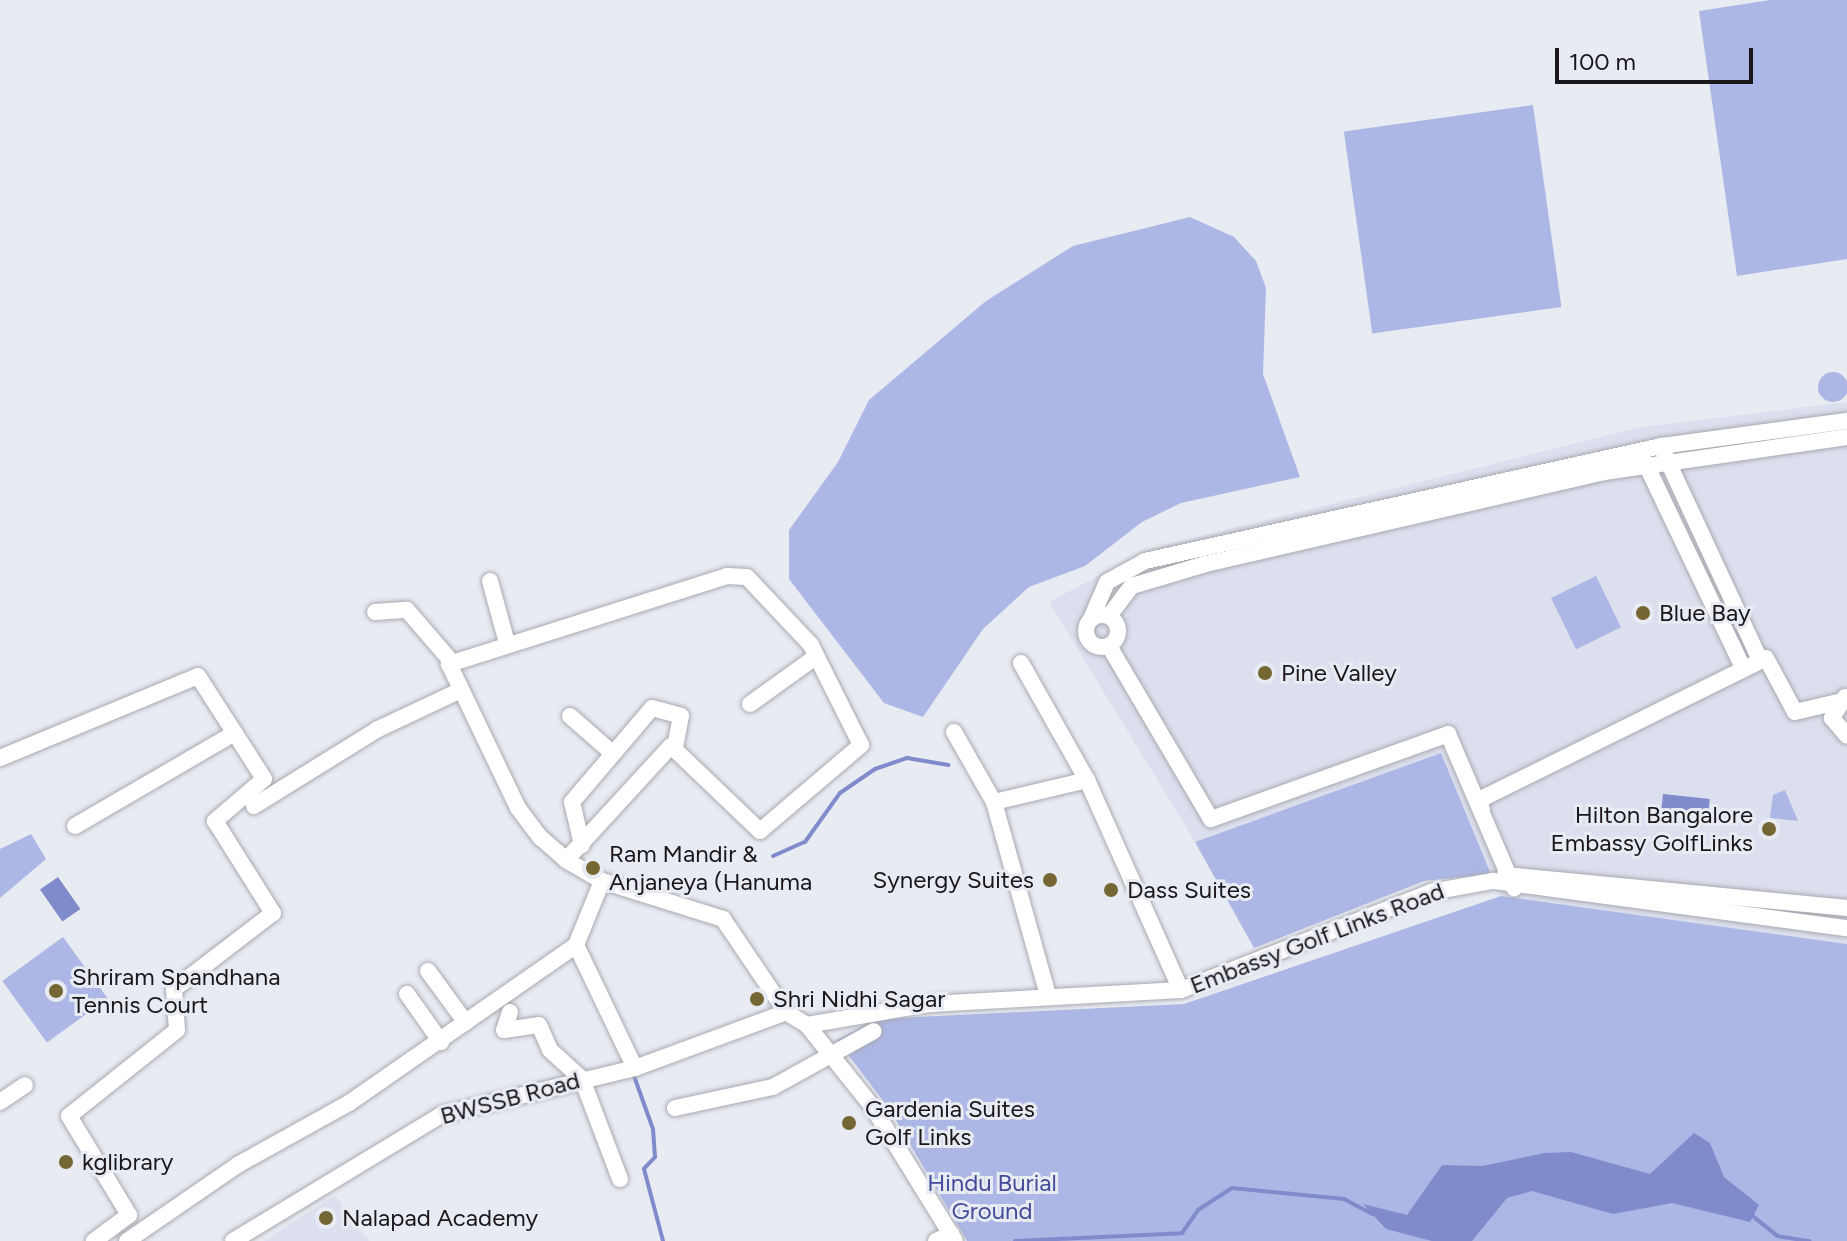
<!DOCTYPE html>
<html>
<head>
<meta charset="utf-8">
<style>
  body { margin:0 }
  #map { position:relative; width:1847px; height:1241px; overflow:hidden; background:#e9ebf2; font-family:Figtree,sans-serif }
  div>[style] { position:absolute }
  .built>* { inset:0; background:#dcdfed }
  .green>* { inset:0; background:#adb7e5; transform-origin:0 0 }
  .round { border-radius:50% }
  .water>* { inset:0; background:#7f8bcb; transform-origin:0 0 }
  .stream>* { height:4px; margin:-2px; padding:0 2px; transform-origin:2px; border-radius:2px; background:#7f8bcb }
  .roads { filter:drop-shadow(0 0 2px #a8aab0) drop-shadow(0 0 2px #a8aab0) }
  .minor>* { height:16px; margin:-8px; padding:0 8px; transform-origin:8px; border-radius:8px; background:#fff }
  .minor>.ring { margin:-8px; padding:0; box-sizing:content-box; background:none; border:16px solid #fff; border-radius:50% }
  .dots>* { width:22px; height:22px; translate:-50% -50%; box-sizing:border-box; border:4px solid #e9ebf2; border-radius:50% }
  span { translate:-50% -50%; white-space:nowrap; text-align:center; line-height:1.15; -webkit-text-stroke:6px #e9ebf2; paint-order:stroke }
  .poi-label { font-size:24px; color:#18181b }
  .left { translate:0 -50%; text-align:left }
  .right { translate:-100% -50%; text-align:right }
  .street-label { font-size:24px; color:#18181b }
  .park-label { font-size:24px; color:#434c9b }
  .scale { position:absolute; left:1555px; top:48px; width:198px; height:36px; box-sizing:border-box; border:4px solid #18181b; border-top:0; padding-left:10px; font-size:24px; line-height:28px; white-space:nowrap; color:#18181b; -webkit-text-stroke:6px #e9ebf2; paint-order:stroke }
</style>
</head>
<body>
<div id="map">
  <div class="built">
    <i style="clip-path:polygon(1847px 402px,1847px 944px,1501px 896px,1441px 753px,1195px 842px,1049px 602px,1149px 549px,1642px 427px)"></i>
    <i style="clip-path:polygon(335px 1195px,369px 1241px,264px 1241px)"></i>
  </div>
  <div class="green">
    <i style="clip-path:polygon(1770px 0,1847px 0,1847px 259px,1737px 276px,1699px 11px)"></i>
    <i style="left:1533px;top:105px;width:204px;height:191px;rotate:82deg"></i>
    <i style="clip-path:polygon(1190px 217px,1234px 237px,1256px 261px,1266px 288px,1263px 374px,1300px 477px,1181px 503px,1142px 522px,1085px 566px,1029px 587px,983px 629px,923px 717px,884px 703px,789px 579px,789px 530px,838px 462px,869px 400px,986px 301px,1073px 246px)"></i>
    <i class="round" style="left:1818px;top:372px;width:30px;height:30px"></i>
    <i style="left:1596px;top:576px;width:57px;height:50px;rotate:64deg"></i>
    <i style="clip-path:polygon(1441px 753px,1491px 874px,1424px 881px,1254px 948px,1195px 842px)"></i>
    <i style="clip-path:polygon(1785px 790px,1798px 821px,1770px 818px,1773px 795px)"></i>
    <i style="clip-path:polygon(31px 834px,46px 859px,0 898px,0 849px)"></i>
    <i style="clip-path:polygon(1501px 896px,1847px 944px,1847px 1241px,967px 1241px,890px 1110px,837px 1040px,877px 1019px,1184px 1004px)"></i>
    <i style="left:63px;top:937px;width:76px;height:75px;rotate:54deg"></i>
  </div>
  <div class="water">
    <i style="left:1663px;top:794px;width:47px;height:14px;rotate:6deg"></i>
    <i style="left:58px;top:877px;width:39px;height:22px;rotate:55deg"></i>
    <i style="clip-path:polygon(1694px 1133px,1710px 1143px,1724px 1177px,1759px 1205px,1750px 1222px,1672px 1203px,1613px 1214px,1532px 1191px,1507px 1198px,1472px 1241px,1432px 1241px,1386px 1229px,1363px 1204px,1407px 1215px,1442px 1165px,1482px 1166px,1545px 1153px,1571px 1152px,1650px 1174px)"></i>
  </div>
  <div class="stream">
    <i style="left:773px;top:856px;width:35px;rotate:-24deg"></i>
    <i style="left:805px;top:842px;width:60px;rotate:-54.5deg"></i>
    <i style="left:840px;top:793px;width:42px;rotate:-34.4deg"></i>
    <i style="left:875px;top:769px;width:34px;rotate:-19deg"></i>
    <i style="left:907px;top:758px;width:42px;rotate:9.7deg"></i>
    <i style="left:634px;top:1076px;width:56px;rotate:70.3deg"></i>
    <i style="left:653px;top:1129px;width:28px;rotate:86deg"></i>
    <i style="left:655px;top:1157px;width:16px;rotate:133deg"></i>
    <i style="left:644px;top:1169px;width:74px;rotate:75.2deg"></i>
    <i style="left:1749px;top:1213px;width:36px;rotate:39deg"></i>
    <i style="left:1777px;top:1236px;width:33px;rotate:9deg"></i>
    <i style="left:1015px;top:1241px;width:167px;rotate:-2.7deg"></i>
    <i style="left:1182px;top:1233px;width:28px;rotate:-55deg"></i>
    <i style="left:1198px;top:1210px;width:40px;rotate:-32.9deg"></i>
    <i style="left:1232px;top:1188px;width:113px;rotate:5.6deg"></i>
    <i style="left:1344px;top:1199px;width:32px;rotate:28deg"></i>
  </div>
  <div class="roads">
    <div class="minor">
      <i style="left:1663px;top:451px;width:230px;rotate:65.1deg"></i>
      <i style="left:1642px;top:456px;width:235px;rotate:64.5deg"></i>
      <i style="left:490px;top:581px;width:64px;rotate:74.7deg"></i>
      <i style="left:375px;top:612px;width:32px;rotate:-4deg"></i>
      <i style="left:407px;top:610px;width:67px;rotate:49.2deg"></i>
      <i class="ring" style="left:1086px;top:615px;width:16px;height:16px"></i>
      <i style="left:1109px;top:616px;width:38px;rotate:-53deg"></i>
      <i style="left:1132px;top:586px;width:77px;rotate:-16.6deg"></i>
      <i style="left:1206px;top:564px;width:409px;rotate:-13deg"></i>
      <i style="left:1605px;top:472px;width:245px;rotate:-8.2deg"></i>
      <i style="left:1091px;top:619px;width:40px;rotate:-66.6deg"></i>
      <i style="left:1107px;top:582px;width:43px;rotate:-28.9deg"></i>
      <i style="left:1145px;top:561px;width:529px;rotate:-12.56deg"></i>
      <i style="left:1661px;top:446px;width:188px;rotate:-7.7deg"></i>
      <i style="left:1109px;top:646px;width:201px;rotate:59.5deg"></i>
      <i style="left:1211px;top:819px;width:252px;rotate:-19.7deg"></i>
      <i style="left:1448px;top:734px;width:168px;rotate:66.8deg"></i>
      <i style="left:1021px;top:663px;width:134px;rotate:60.6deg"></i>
      <i style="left:1087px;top:780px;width:230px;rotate:65.9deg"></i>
      <i style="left:1845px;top:697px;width:25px;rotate:122deg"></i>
      <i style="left:1832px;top:718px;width:23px;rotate:50deg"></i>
      <i style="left:750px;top:704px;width:79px;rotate:-35.7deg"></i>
      <i style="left:570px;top:716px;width:55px;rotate:41.3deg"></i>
      <i style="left:954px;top:732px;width:81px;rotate:60.3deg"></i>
      <i style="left:994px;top:802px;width:201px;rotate:74.4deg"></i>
      <i style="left:0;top:758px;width:214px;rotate:-22.5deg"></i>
      <i style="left:198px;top:676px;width:122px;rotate:57.3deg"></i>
      <i style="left:264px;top:779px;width:65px;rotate:139.4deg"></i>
      <i style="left:215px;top:821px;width:109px;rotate:57.8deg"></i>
      <i style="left:273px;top:913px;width:125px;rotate:142.5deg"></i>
      <i style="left:174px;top:989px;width:41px;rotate:85.8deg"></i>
      <i style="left:177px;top:1030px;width:138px;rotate:141.5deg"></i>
      <i style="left:69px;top:1116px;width:116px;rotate:58.8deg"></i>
      <i style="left:129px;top:1215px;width:44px;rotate:143.4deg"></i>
      <i style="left:994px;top:802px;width:96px;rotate:-13.3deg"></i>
      <i style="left:254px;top:806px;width:146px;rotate:-31.8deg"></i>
      <i style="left:378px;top:729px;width:92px;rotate:-25.2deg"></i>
      <i style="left:1482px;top:810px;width:10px;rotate:-107deg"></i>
      <i style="left:1479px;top:800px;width:320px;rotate:-26.3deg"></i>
      <i style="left:1766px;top:658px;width:61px;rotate:61.8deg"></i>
      <i style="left:1795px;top:712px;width:44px;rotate:-13.1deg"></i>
      <i style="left:75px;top:826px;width:185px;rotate:-30.2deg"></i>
      <i style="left:582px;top:845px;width:44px;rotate:-103.1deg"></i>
      <i style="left:572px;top:802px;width:123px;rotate:-49.6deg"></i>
      <i style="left:652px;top:708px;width:30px;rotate:15deg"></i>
      <i style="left:681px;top:716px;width:32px;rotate:101deg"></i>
      <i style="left:566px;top:860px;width:155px;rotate:-47.4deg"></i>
      <i style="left:671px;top:746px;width:123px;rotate:43.7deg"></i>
      <i style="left:760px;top:831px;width:133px;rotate:-40.4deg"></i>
      <i style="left:861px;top:745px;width:112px;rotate:-116.6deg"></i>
      <i style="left:811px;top:645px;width:93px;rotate:-133.3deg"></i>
      <i style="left:747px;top:577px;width:20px;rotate:-177deg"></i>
      <i style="left:727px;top:576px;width:292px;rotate:162.4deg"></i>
      <i style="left:449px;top:664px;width:160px;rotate:64.4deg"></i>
      <i style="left:518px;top:808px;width:38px;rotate:53deg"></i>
      <i style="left:541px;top:838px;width:33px;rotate:41deg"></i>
      <i style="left:566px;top:860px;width:42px;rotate:30.3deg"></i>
      <i style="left:602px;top:881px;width:127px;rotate:17.4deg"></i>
      <i style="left:723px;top:919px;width:112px;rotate:55.9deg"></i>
      <i style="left:1505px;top:875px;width:344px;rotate:5.5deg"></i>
      <i style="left:576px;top:945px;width:136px;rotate:64.4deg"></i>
      <i style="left:428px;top:971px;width:64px;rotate:53.8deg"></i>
      <i style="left:407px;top:994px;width:59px;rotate:54.7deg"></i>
      <i style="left:510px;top:1012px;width:19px;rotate:108deg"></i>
      <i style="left:504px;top:1030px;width:35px;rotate:-8deg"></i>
      <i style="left:539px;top:1025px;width:27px;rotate:66deg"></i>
      <i style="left:550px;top:1050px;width:43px;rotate:42.2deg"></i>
      <i style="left:582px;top:1079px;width:107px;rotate:69.2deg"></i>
      <i style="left:807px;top:1025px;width:125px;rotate:-9.7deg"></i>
      <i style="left:930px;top:1004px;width:251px;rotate:-3.2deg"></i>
      <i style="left:1181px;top:990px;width:269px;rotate:-21.4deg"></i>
      <i style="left:1431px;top:892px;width:63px;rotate:-10.1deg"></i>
      <i style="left:1493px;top:881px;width:357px;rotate:7.6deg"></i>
      <i style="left:0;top:1102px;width:30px;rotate:-34deg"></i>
      <i style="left:675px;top:1108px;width:100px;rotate:-12.1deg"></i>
      <i style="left:773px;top:1087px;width:115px;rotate:-29deg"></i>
      <i style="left:127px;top:1241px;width:136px;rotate:-34.5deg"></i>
      <i style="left:239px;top:1164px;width:126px;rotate:-29deg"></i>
      <i style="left:349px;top:1103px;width:277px;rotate:-34.8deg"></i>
      <i style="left:576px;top:945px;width:69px;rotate:-67.9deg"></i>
      <i style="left:233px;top:1241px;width:243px;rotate:-31.2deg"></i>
      <i style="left:441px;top:1115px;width:200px;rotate:-13.6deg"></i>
      <i style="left:635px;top:1068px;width:161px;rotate:-20.3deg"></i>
      <i style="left:786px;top:1012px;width:25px;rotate:32deg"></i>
      <i style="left:807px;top:1025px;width:104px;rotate:51.3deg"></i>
      <i style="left:872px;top:1106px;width:158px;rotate:58.4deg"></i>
      <i style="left:936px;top:1241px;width:17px;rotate:-25deg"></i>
    </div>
  </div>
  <div class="dots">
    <i style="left:1643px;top:613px;background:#746734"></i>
    <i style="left:1265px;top:673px;background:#746734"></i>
    <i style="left:1769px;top:829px;background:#746734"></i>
    <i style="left:593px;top:868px;background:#746734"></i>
    <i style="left:1050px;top:880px;background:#746734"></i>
    <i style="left:1111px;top:890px;background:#746734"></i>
    <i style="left:56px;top:991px;background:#746734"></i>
    <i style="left:757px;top:999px;background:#746734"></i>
    <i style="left:849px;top:1123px;background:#746734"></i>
    <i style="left:66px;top:1162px;background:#746734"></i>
    <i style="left:326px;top:1218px;background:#746734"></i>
  </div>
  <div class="poi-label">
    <span class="left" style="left:1659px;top:613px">Blue Bay</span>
    <span class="left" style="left:1281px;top:673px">Pine Valley</span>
    <span class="right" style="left:1753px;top:829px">Hilton Bangalore<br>Embassy GolfLinks</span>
    <span class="left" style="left:609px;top:868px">Ram Mandir &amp;<br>Anjaneya (Hanuma</span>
    <span class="right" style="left:1034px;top:880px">Synergy Suites</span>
    <span class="left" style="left:1127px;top:890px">Dass Suites</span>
    <span class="left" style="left:72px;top:991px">Shriram Spandhana<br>Tennis Court</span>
    <span class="left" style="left:773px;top:999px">Shri Nidhi Sagar</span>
    <span class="left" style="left:865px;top:1123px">Gardenia Suites<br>Golf Links</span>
    <span class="left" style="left:82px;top:1162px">kglibrary</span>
    <span class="left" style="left:342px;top:1218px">Nalapad Academy</span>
  </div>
  <div class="street-label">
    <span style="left:1317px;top:938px;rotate:-21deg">Embassy Golf Links Road</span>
    <span style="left:510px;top:1098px;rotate:-15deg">BWSSB Road</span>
  </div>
  <div class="park-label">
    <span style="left:992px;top:1197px">Hindu Burial<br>Ground</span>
  </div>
  <div class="scale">100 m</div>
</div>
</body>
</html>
